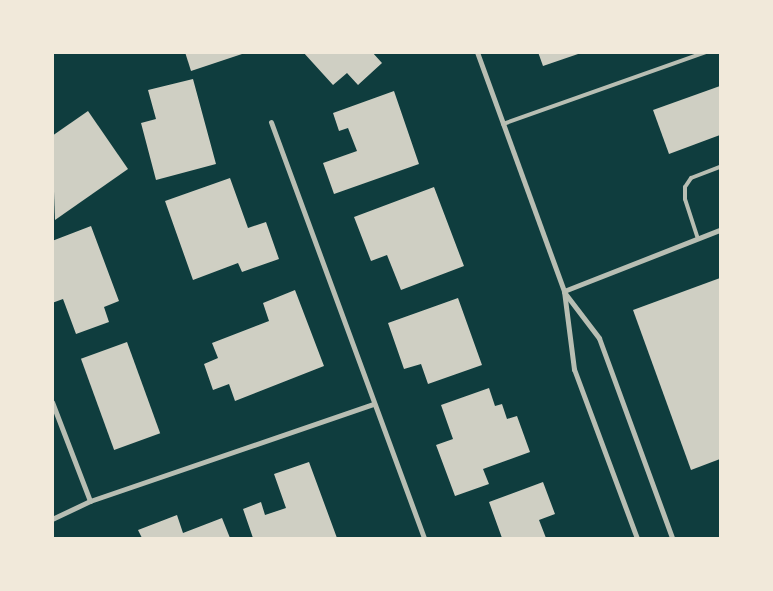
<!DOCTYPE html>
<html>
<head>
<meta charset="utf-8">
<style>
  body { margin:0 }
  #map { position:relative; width:773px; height:591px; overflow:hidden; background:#0f3d3e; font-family:Montserrat,sans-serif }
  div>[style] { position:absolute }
  .building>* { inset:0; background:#cfcfc3; transform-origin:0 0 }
  .service>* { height:4px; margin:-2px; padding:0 2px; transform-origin:2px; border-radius:2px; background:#b8beb3 }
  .minor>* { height:5px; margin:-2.5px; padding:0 2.5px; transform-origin:2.5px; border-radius:2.5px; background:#b8beb3 }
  span { translate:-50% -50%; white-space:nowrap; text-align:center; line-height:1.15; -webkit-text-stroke:5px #f1e9da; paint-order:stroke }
  .frame { position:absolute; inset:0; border:54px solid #f1e9da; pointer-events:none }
</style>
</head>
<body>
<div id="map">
  <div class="building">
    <i style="clip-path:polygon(185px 52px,245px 52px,245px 53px,191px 71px)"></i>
    <i style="clip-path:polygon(303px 52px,372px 52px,382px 63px,358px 85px,347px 73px,333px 85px)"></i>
    <i style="clip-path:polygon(538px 52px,581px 52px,581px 53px,543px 66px)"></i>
    <i style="clip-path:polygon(193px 79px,216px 164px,156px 180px,141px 123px,156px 119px,148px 90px)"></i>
    <i style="clip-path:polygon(720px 86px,720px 135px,669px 154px,653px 110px)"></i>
    <i style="clip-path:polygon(394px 91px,419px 164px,334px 194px,323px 163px,357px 151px,348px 128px,339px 131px,333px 113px)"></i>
    <i style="clip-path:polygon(88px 111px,128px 169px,55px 220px,52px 136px)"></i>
    <i style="clip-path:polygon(230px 178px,248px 228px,266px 222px,279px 259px,242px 272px,238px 263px,193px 280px,165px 201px)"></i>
    <i style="clip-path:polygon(434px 187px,464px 266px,401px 290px,387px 255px,371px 261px,354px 217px)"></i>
    <i style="clip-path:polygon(91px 226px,119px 301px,104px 307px,109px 322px,76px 334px,63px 299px,52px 303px,52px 241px)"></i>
    <i style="clip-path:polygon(720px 278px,720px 459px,691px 470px,633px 310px)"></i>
    <i style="clip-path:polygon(295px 290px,324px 366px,235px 401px,229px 384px,213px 390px,204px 364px,218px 358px,212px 343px,269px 321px,263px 303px)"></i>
    <i style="clip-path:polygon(458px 298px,482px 365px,428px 384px,421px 364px,404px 369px,388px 323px)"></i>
    <i style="left:127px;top:342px;width:97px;height:49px;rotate:70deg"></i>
    <i style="clip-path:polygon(489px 388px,495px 406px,502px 404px,507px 419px,517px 416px,530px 452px,483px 469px,489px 484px,455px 496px,436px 445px,453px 439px,441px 405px)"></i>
    <i style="clip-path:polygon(309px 462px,337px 538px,253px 538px,243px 509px,261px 502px,265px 515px,286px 508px,274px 474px)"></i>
    <i style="clip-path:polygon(543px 482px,555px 514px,539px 520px,546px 538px,502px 538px,489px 502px)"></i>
    <i style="clip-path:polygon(177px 515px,183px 533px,222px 518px,230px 538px,142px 538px,138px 530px)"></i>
  </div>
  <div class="service">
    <i style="left:503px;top:124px;width:215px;rotate:-19.5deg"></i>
    <i style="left:698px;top:239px;width:42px;rotate:-108deg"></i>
    <i style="left:685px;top:199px;width:12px;rotate:-90deg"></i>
    <i style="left:685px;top:187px;width:11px;rotate:-56deg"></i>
    <i style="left:691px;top:178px;width:31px;rotate:-21deg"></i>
  </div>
  <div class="minor">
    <i style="left:477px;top:52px;width:254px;rotate:70deg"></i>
    <i style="left:564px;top:291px;width:79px;rotate:82.7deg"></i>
    <i style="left:574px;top:369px;width:180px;rotate:69.6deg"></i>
    <i style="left:271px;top:122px;width:443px;rotate:69.8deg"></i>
    <i style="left:564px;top:291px;width:168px;rotate:-21.4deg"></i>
    <i style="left:564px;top:292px;width:58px;rotate:52.7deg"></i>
    <i style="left:599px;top:338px;width:213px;rotate:69.9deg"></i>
    <i style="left:52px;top:402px;width:106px;rotate:69deg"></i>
    <i style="left:52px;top:519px;width:42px;rotate:-25.3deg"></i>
    <i style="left:90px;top:501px;width:299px;rotate:-18.9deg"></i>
  </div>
  <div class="frame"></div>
</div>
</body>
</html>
